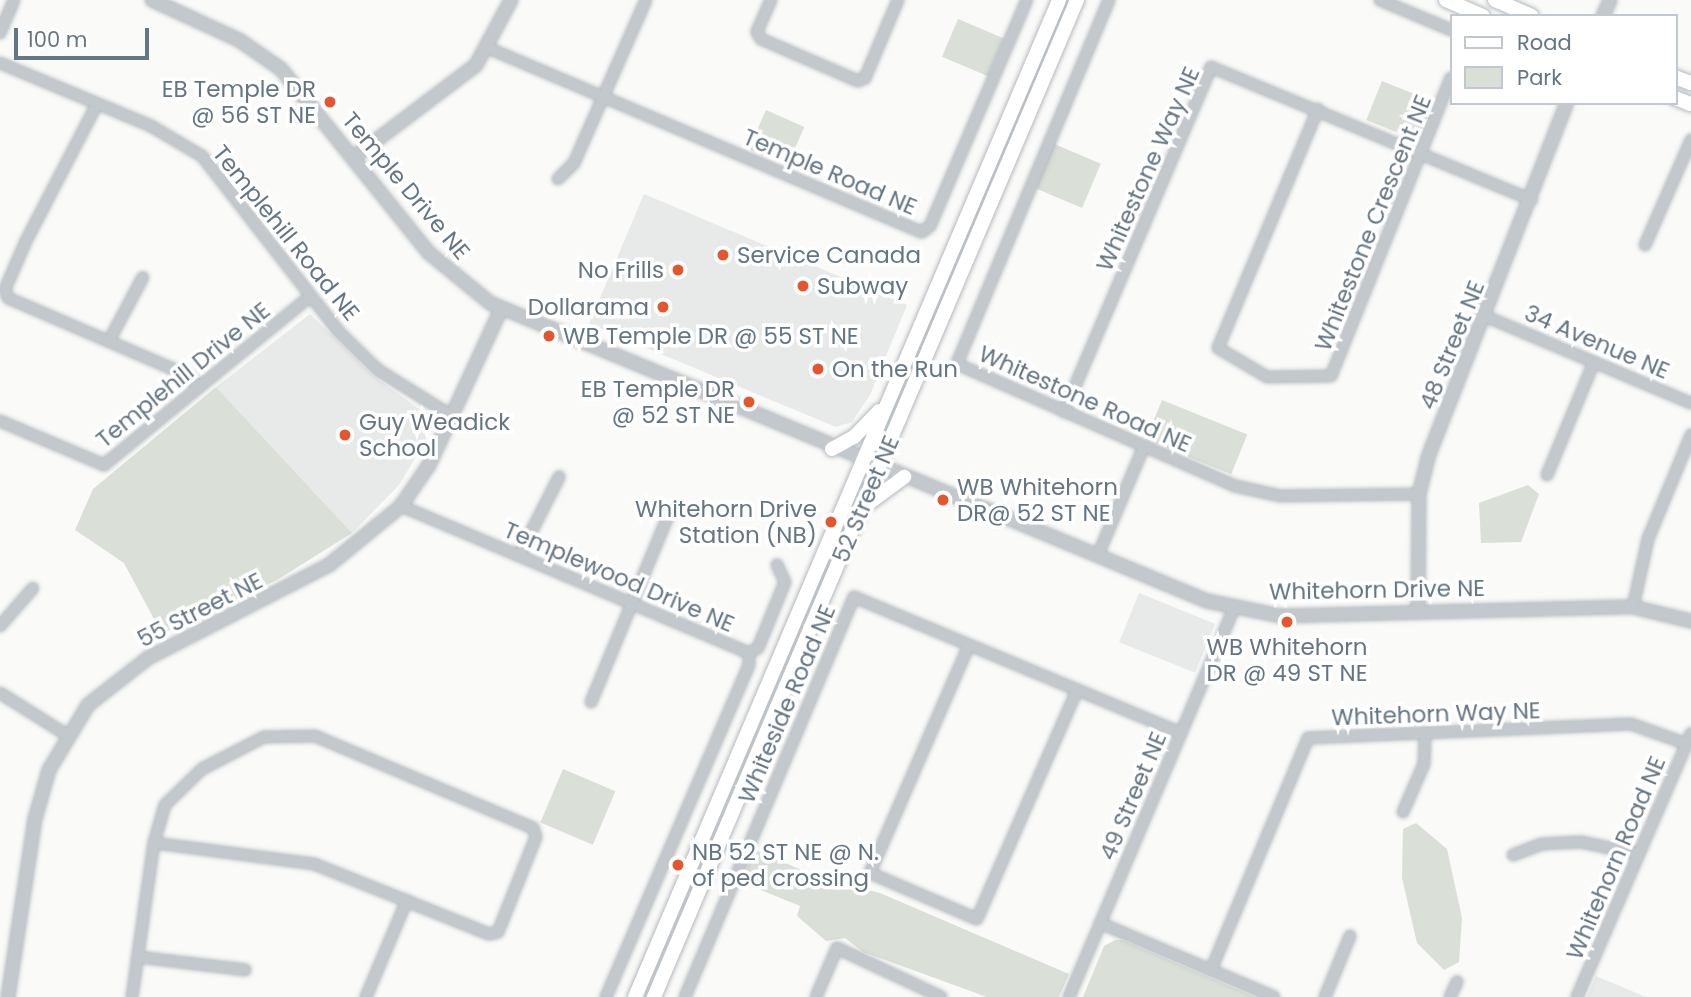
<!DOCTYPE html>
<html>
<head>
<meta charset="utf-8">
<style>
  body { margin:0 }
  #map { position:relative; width:1691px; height:997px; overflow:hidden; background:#fafaf8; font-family:Poppins,sans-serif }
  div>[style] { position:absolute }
  .built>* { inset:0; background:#e8e9e9; transform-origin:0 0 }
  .green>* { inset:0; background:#dadfd7; transform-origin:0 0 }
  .roads { filter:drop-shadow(0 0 2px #b3babf) drop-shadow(0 0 2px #b3babf) }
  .minor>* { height:10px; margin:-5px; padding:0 5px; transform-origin:5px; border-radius:5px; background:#c3c8cc }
  .tertiary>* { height:12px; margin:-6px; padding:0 6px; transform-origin:6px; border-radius:6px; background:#c3c8cc }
  .secondary>* { height:14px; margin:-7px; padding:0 7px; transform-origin:7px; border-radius:7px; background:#fff }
  .dots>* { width:19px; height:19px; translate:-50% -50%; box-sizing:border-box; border:4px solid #fff; border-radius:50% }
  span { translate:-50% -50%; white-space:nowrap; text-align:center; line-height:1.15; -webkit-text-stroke:7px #fff; paint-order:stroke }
  .poi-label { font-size:23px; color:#657683 }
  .right { translate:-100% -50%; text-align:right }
  .left { translate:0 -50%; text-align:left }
  .street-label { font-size:23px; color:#657683 }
  .legend { position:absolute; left:1450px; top:14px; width:228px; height:91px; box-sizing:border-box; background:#fff; border:2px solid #c1c8cd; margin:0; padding:9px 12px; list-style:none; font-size:21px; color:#657683 }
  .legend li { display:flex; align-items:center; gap:14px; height:35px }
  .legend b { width:35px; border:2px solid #c1c8cd }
  .scale { position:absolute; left:14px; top:28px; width:135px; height:32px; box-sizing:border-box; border:4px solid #657683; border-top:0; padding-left:9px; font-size:21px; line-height:24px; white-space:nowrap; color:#657683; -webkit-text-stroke:5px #fff; paint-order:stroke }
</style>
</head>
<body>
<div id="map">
  <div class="built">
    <i style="clip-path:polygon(644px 194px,907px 305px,870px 395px,852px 422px,836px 427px,589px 324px)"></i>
    <i style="clip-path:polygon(310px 314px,371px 374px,437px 422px,399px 485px,352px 533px,216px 387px)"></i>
    <i style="left:1139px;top:593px;width:82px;height:53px;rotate:22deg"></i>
    <i style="clip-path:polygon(1596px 976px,1646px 997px,1587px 997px)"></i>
  </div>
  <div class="green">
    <i style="left:958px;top:19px;width:50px;height:41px;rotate:23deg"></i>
    <i style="left:1382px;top:81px;width:55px;height:42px;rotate:22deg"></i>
    <i style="left:766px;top:110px;width:42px;height:43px;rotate:24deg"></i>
    <i style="left:1052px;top:143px;width:53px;height:48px;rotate:23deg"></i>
    <i style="clip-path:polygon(216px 387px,352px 533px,277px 580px,162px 634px,124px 563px,75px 530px,93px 489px)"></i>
    <i style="left:1162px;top:400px;width:92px;height:43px;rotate:22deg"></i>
    <i style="clip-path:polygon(1528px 485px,1539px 494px,1521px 542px,1481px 543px,1479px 503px)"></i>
    <i style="left:563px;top:769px;width:57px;height:58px;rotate:23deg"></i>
    <i style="clip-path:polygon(1416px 823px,1447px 849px,1462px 918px,1459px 962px,1444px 970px,1417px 943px,1402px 878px,1403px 829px)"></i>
    <i style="clip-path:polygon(755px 850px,818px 877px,880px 893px,1069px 974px,1059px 997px,987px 997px,863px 952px,845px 938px,826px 941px,797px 916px,800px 906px,741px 882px)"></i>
    <i style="clip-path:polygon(1115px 940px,1122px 940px,1255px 997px,1083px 997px,1104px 946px)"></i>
  </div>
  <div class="roads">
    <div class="minor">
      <i style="left:771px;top:0;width:35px;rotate:114deg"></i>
      <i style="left:757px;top:32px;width:8px;rotate:60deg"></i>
      <i style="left:761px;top:39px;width:106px;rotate:23.4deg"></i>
      <i style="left:858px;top:81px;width:8px;rotate:-23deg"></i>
      <i style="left:865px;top:78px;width:85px;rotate:-67.1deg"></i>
      <i style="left:1109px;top:0;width:394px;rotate:112.7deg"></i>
      <i style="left:957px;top:364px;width:304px;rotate:23.7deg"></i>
      <i style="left:1235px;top:486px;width:46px;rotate:12.5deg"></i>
      <i style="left:1280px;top:496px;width:139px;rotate:-0.8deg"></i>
      <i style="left:1380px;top:0;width:77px;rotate:22.9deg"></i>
      <i style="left:0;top:33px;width:36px;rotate:-67deg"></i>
      <i style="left:488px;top:48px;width:471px;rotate:23deg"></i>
      <i style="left:922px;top:232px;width:10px;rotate:-37deg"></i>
      <i style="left:930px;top:226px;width:246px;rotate:-66.8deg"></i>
      <i style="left:0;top:63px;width:164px;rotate:22.6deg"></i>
      <i style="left:151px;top:126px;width:59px;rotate:30.5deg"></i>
      <i style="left:202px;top:156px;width:222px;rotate:52.1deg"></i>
      <i style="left:338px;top:331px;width:56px;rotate:44.3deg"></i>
      <i style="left:378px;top:370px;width:87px;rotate:31.9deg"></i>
      <i style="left:97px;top:104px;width:154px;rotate:117.4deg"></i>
      <i style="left:26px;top:241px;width:52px;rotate:113.6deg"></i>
      <i style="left:5px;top:289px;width:9px;rotate:72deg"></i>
      <i style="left:8px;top:298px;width:197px;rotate:23.3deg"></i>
      <i style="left:189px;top:376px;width:15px;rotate:48deg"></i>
      <i style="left:1318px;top:109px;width:259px;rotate:112.7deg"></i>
      <i style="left:1218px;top:348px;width:57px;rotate:30.6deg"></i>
      <i style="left:1267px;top:377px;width:64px;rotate:-0.9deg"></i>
      <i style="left:1331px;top:376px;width:321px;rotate:-68.1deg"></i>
      <i style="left:558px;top:179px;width:23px;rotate:-45deg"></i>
      <i style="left:574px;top:163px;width:178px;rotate:-66.2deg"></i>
      <i style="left:1645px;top:245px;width:115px;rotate:-66.3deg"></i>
      <i style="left:1487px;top:317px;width:221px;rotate:22.9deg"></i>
      <i style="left:109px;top:341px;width:72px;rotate:-62deg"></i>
      <i style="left:1064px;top:412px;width:375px;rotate:-66.9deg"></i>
      <i style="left:1211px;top:67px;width:347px;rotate:22.5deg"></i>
      <i style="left:0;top:421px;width:113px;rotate:22.9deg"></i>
      <i style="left:104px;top:465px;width:264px;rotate:-39.3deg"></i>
      <i style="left:1547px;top:475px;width:122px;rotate:-67.4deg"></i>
      <i style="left:401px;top:506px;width:378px;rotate:22.9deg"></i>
      <i style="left:1098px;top:555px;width:118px;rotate:-67.1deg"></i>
      <i style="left:519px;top:556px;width:89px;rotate:-63.1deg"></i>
      <i style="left:1633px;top:607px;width:70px;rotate:-77.6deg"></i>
      <i style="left:1648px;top:539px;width:113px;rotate:-67.5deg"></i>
      <i style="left:0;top:626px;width:50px;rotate:-49deg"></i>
      <i style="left:969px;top:645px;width:249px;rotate:113.5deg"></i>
      <i style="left:870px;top:873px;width:116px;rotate:23.3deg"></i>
      <i style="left:977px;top:919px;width:250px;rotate:-66.4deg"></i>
      <i style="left:749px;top:653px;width:10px;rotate:-29deg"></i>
      <i style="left:758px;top:648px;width:71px;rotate:-67.8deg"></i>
      <i style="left:785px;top:582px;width:19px;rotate:-115deg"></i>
      <i style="left:0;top:693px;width:79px;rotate:32.1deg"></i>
      <i style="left:591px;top:702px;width:201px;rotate:-67.5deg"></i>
      <i style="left:1403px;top:812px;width:52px;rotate:-66.4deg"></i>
      <i style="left:1424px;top:764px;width:29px;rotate:-88deg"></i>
      <i style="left:1513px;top:855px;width:30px;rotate:-21deg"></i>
      <i style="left:1541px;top:844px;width:40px;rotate:-2.9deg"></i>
      <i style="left:1581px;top:842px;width:58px;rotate:11.9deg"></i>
      <i style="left:1100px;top:923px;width:189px;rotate:23deg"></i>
      <i style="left:138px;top:957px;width:108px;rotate:6.9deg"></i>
      <i style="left:1211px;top:970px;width:251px;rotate:-67.3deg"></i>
      <i style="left:1308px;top:738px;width:323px;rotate:-2.5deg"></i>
      <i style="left:1631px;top:724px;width:59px;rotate:19.7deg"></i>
      <i style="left:132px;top:997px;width:156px;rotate:-81.9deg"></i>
      <i style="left:154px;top:843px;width:40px;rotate:-74deg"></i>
      <i style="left:165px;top:805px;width:52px;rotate:-44.2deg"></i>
      <i style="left:202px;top:769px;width:70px;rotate:-27.3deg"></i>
      <i style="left:264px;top:737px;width:51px;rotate:-1.1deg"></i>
      <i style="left:315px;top:736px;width:237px;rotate:22.9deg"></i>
      <i style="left:533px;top:828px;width:9px;rotate:72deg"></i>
      <i style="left:536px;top:837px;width:102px;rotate:111.8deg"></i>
      <i style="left:498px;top:932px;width:9px;rotate:167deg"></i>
      <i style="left:489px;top:934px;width:188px;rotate:-158.2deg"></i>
      <i style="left:314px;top:864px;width:161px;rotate:-172.5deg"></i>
      <i style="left:366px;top:997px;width:105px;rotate:-67.1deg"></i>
      <i style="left:606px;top:997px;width:361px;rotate:-66.7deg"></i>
      <i style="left:749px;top:665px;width:12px;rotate:-90deg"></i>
      <i style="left:685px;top:997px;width:434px;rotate:-67.1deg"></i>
      <i style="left:854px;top:597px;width:354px;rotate:22.6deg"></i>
      <i style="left:816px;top:997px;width:53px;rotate:-66.8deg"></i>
      <i style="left:837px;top:948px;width:115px;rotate:25.2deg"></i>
      <i style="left:1069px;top:997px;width:420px;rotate:-67deg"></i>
      <i style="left:1325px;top:997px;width:66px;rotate:-67.7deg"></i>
      <i style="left:1450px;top:997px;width:17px;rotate:-65deg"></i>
      <i style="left:1577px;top:997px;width:287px;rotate:-66.6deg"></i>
    </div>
    <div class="tertiary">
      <i style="left:152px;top:0;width:96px;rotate:24.7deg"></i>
      <i style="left:239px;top:40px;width:51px;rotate:34.6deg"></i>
      <i style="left:281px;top:69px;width:236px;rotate:51.2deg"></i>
      <i style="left:429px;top:253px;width:79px;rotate:39.3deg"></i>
      <i style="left:490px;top:303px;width:776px;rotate:22.57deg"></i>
      <i style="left:1207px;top:601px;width:76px;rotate:11.5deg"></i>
      <i style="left:1281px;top:616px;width:352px;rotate:-1.5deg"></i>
      <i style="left:1633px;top:607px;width:60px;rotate:13.6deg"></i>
      <i style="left:1603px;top:16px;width:17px;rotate:-66deg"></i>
      <i style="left:353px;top:158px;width:154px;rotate:-37.1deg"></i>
      <i style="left:476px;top:65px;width:74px;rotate:-61.7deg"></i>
      <i style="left:1418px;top:610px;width:116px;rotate:-89.5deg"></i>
      <i style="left:1419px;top:494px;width:38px;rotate:-76deg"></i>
      <i style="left:1428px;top:457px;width:380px;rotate:-68.6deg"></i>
      <i style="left:8px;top:997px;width:180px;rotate:-81.4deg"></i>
      <i style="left:35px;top:819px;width:51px;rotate:-74.1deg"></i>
      <i style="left:49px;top:770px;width:76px;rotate:-59deg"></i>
      <i style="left:88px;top:705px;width:76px;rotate:-38.1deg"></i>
      <i style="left:148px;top:658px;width:203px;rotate:-27.2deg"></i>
      <i style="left:329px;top:565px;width:93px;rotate:-39.3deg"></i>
      <i style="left:401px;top:506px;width:50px;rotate:-55.7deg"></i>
      <i style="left:429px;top:465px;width:172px;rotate:-65.2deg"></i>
    </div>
    <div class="secondary">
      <i style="left:1446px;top:0;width:40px;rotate:23.4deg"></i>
      <i style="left:1495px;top:0;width:40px;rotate:23.4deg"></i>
      <i style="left:1675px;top:77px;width:17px;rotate:21deg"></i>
      <i style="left:1675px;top:98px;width:17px;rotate:21deg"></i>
      <i style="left:832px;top:449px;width:25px;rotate:-29deg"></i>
      <i style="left:854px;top:437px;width:36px;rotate:-46deg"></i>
      <i style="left:869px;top:503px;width:44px;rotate:-36.6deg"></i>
      <i style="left:635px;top:997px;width:1083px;rotate:-66.96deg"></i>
      <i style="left:654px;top:997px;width:1083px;rotate:-67.01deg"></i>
    </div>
  </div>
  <div class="dots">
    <i style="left:330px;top:102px;background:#e4572e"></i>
    <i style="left:723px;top:255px;background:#e4572e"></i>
    <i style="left:678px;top:270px;background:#e4572e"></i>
    <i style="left:803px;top:286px;background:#e4572e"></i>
    <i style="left:663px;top:307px;background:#e4572e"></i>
    <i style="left:549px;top:336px;background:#e4572e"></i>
    <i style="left:818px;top:369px;background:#e4572e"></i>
    <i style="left:749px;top:402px;background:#e4572e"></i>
    <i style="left:345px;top:435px;background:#e4572e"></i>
    <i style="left:943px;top:500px;background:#e4572e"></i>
    <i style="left:831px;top:522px;background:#e4572e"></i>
    <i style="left:1287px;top:622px;background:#e4572e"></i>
    <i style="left:678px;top:865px;background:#e4572e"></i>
  </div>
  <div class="poi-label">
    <span class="right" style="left:316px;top:102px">EB Temple DR<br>@ 56 ST NE</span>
    <span class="left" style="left:737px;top:255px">Service Canada</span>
    <span class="right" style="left:664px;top:270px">No Frills</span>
    <span class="left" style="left:817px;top:286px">Subway</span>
    <span class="right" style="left:649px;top:307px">Dollarama</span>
    <span class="left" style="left:563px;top:336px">WB Temple DR @ 55 ST NE</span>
    <span class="left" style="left:832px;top:369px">On the Run</span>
    <span class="right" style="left:735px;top:402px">EB Temple DR<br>@ 52 ST NE</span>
    <span class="left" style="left:359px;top:435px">Guy Weadick<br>School</span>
    <span class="left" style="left:957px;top:500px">WB Whitehorn<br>DR@ 52 ST NE</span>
    <span class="right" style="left:817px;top:522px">Whitehorn Drive<br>Station (NB)</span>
    <span style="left:1287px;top:660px">WB Whitehorn<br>DR @ 49 ST NE</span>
    <span class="left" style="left:692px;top:865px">NB 52 ST NE @ N.<br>of ped crossing</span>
  </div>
  <div class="street-label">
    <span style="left:1148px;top:169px;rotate:-66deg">Whitestone Way NE</span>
    <span style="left:830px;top:172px;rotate:23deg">Temple Road NE</span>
    <span style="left:406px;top:186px;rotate:50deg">Temple Drive NE</span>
    <span style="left:1373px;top:223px;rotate:-68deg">Whitestone Crescent NE</span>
    <span style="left:286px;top:233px;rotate:51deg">Templehill Road NE</span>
    <span style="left:1597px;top:342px;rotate:23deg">34 Avenue NE</span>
    <span style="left:1452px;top:345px;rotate:-68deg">48 Street NE</span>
    <span style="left:183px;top:375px;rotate:-39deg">Templehill Drive NE</span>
    <span style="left:1085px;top:399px;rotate:24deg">Whitestone Road NE</span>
    <span style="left:866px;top:499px;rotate:-67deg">52 Street NE</span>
    <span style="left:619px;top:577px;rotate:23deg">Templewood Drive NE</span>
    <span style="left:1377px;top:590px;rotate:-1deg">Whitehorn Drive NE</span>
    <span style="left:200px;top:610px;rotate:-27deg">55 Street NE</span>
    <span style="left:787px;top:704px;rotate:-67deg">Whiteside Road NE</span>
    <span style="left:1436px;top:714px;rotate:-2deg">Whitehorn Way NE</span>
    <span style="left:1133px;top:796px;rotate:-67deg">49 Street NE</span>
    <span style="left:1616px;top:858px;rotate:-67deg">Whitehorn Road NE</span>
  </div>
  <ul class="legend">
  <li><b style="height:9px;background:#fff"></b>Road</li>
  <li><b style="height:19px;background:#dadfd7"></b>Park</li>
  </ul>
  <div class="scale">100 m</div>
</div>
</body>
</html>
